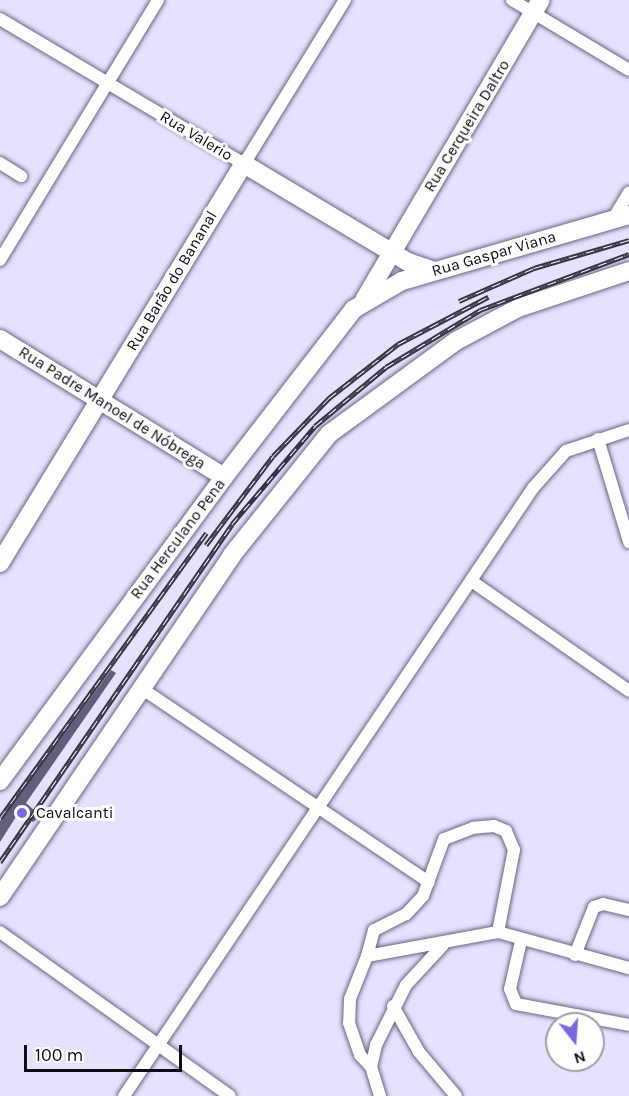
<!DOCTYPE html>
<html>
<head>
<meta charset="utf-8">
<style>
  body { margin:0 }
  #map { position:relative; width:629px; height:1096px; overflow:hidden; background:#e4e2fd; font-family:Karla,sans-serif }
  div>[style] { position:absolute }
  .building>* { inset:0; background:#615f7b }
  .roads { filter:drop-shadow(0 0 2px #676581) drop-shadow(0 0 2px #676581) }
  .street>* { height:12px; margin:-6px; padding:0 6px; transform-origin:6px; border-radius:6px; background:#fff }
  .secondary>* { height:18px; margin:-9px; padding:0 9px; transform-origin:9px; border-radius:9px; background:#fff }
  .rail>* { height:5px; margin-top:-2.5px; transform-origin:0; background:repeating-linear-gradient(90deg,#fff 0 9px,#353442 0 18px); box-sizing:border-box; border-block:2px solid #353442 }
  .dots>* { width:16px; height:16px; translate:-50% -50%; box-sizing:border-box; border:3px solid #fff; border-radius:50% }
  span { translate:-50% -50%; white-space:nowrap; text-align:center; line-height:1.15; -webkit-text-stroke:6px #fff; paint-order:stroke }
  .street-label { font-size:16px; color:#0d0c17 }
  .poi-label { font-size:16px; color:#0d0c17 }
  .left { translate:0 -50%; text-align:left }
  .north { position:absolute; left:545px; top:1012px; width:60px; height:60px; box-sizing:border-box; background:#fff; border:2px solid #9e9ea2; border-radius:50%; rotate:163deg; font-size:16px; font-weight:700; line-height:24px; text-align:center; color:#0d0c17 }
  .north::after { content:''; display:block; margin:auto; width:21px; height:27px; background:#7e67e3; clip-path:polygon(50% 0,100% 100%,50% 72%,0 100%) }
  .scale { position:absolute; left:24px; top:1045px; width:158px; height:27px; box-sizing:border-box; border:3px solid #0d0c17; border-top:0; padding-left:8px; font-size:18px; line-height:21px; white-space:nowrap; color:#0d0c17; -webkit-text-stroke:4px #fff; paint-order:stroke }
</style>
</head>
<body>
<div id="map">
  <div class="building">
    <i style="clip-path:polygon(111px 670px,116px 673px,26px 803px,41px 816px,33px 822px,19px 812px,0 842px,0 821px)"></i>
  </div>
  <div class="roads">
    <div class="street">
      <i style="left:512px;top:0;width:136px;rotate:30.9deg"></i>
      <i style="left:0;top:19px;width:284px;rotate:30.7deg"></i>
      <i style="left:244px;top:164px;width:193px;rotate:-58.4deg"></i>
      <i style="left:0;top:163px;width:25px;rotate:32deg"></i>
      <i style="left:613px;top:219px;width:31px;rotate:-59deg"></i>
      <i style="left:0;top:260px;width:304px;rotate:-58.7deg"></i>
      <i style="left:598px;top:439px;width:108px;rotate:73.2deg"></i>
      <i style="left:473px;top:582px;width:190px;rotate:34.9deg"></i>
      <i style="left:141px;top:688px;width:347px;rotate:34deg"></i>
      <i style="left:0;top:932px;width:282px;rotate:35.5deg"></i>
      <i style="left:498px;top:932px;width:84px;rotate:-79deg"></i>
      <i style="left:514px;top:850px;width:21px;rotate:-113deg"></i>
      <i style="left:506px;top:831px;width:13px;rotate:-157deg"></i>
      <i style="left:494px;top:826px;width:21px;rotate:175deg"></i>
      <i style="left:473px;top:828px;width:31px;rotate:159deg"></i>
      <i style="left:444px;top:839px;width:61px;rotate:110.2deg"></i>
      <i style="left:423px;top:896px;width:25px;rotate:133deg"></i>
      <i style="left:406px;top:914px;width:36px;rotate:153deg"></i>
      <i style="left:374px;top:930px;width:27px;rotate:105deg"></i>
      <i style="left:367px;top:956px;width:133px;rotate:-10.4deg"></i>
      <i style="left:498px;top:932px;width:136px;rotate:15.4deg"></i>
      <i style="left:521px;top:941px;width:49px;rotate:102.9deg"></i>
      <i style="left:510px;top:989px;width:16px;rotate:68deg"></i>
      <i style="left:516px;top:1004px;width:115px;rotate:10.5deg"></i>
      <i style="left:575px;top:955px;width:52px;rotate:-68.4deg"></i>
      <i style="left:594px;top:907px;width:9px;rotate:-18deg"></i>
      <i style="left:603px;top:904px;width:27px;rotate:13deg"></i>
      <i style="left:367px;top:956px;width:46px;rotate:111.6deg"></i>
      <i style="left:350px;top:999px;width:24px;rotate:92deg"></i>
      <i style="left:349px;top:1023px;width:34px;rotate:71deg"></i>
      <i style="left:360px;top:1055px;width:16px;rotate:47deg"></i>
      <i style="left:393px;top:1006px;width:53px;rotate:60.5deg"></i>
      <i style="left:419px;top:1052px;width:57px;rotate:49.9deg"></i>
      <i style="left:124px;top:1096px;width:733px;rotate:-56.07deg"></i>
      <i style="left:533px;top:488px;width:50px;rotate:-48.3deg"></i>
      <i style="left:566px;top:451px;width:66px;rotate:-18.4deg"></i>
      <i style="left:380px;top:1096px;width:30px;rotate:-107deg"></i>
      <i style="left:371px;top:1067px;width:23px;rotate:-77deg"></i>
      <i style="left:376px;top:1045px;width:67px;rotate:-63.4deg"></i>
      <i style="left:406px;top:985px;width:54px;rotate:-47.2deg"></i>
    </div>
    <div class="secondary">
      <i style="left:364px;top:300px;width:348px;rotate:-59.5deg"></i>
      <i style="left:0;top:339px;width:263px;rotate:31.6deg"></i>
      <i style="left:0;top:563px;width:468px;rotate:-58.6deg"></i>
      <i style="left:244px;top:164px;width:191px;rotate:30.9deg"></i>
      <i style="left:408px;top:262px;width:28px;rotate:19deg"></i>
      <i style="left:0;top:781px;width:378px;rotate:-53.6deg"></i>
      <i style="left:224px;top:477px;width:212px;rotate:-52.3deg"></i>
      <i style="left:354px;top:309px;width:56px;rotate:-30.3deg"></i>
      <i style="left:402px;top:281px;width:236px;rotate:-16.2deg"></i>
      <i style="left:0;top:897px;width:413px;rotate:-55.8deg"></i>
      <i style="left:232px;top:555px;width:155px;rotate:-51.3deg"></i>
      <i style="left:329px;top:434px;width:157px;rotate:-36.2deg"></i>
      <i style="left:456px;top:341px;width:70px;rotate:-28deg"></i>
      <i style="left:518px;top:308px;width:117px;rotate:-18.4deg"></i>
    </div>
  </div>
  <div class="rail">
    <i style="left:459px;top:301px;width:82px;rotate:-23.7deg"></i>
    <i style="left:534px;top:268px;width:99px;rotate:-16.4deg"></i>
    <i style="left:206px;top:545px;width:111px;rotate:-53deg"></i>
    <i style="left:273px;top:456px;width:81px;rotate:-46deg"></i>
    <i style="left:329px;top:398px;width:88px;rotate:-38deg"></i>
    <i style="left:398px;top:344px;width:102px;rotate:-27.6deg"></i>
    <i style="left:0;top:818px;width:352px;rotate:-54.1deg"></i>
    <i style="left:0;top:862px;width:410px;rotate:-55.5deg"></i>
    <i style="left:232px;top:524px;width:128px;rotate:-49.7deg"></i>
    <i style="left:315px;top:426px;width:92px;rotate:-39.7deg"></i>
    <i style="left:386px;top:367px;width:110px;rotate:-31.2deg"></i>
    <i style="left:480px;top:310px;width:159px;rotate:-20.6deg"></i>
  </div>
  <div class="dots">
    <i style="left:22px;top:813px;background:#7e67e3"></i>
  </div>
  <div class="street-label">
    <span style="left:467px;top:126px;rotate:-59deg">Rua Cerqueira Daltro</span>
    <span style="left:196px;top:136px;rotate:31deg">Rua Valerio</span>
    <span style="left:494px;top:254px;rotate:-16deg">Rua Gaspar Viana</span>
    <span style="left:172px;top:281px;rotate:-59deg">Rua Barão do Bananal</span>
    <span style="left:112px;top:408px;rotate:32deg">Rua Padre Manoel de Nóbrega</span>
    <span style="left:178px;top:539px;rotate:-53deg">Rua Herculano Pena</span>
  </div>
  <div class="poi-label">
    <span class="left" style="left:36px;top:813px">Cavalcanti</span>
  </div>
  <div class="north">N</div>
  <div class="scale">100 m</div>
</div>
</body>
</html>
